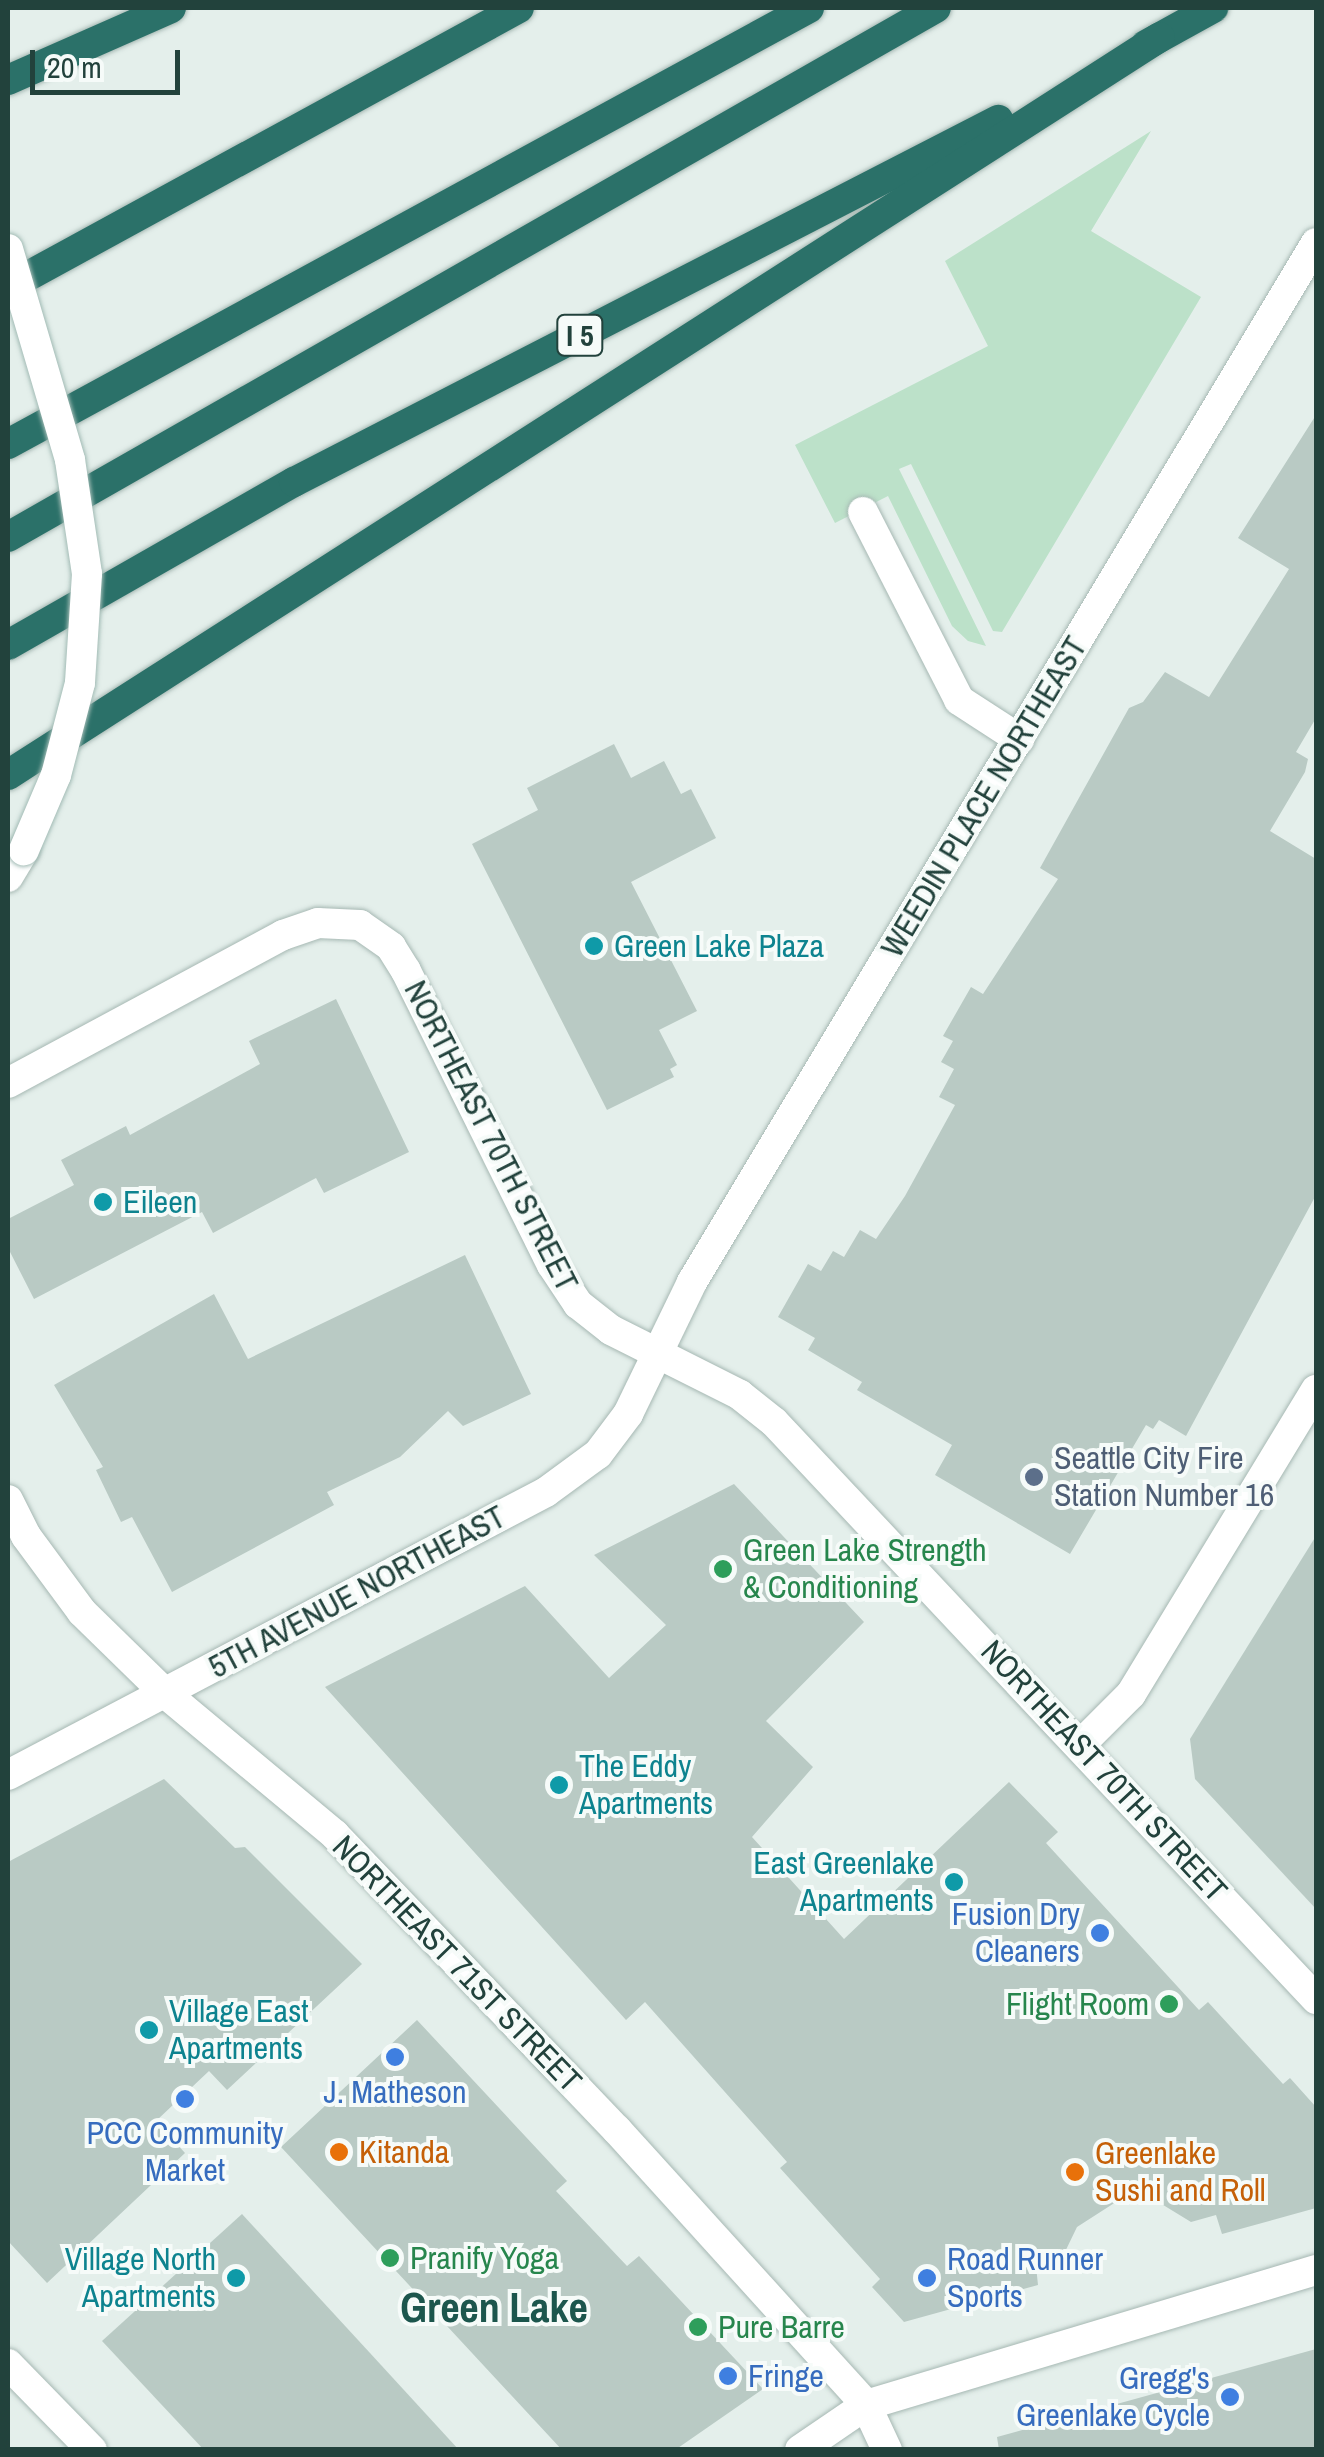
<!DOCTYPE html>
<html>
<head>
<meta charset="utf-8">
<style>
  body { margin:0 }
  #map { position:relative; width:1324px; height:2457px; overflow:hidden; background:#e4efeb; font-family:"Archivo Narrow",sans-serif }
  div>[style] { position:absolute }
  .green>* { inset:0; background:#bce1c9 }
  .building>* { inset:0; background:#b9cac4 }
  .roads { filter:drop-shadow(0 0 2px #a6b8b3) drop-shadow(0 0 2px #a6b8b3) }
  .street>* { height:30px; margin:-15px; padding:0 15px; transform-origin:15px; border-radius:15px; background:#fff }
  .secondary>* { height:30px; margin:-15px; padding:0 15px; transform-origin:15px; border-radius:15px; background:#fff }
  .highway>* { height:30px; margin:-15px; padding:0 15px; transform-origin:15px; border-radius:15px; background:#2b7169 }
  .bridges { filter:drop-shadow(0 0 2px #a2bbb5) drop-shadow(0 0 2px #a2bbb5) }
  .secondary-bridge>* { height:30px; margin:-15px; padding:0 15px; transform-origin:15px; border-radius:15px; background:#fff }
  .dots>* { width:28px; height:28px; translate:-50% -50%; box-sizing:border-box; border:5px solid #f6fbf9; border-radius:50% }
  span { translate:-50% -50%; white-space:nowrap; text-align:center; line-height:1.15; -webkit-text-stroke:8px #f6fbf9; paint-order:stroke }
  .shield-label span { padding:2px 8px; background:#f6fbf9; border:2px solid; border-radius:8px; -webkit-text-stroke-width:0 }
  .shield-label { font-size:30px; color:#22423c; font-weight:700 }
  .street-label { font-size:32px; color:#22423c }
  .culture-label { font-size:32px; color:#0d838f }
  .left { translate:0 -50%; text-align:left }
  .right { translate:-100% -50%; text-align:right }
  .service-label { font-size:32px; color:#4e5e75 }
  .leisure-label { font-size:32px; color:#27864d }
  .shop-label { font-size:32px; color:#366cbe }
  .food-label { font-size:32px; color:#c56008 }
  .district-label { font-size:42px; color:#1c564d; font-weight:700 }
  .frame { position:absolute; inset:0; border:10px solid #22423c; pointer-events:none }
  .scale { position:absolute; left:30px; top:50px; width:150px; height:45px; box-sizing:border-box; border:5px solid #22423c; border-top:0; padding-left:12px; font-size:30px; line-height:35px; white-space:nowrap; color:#22423c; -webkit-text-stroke:8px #f6fbf9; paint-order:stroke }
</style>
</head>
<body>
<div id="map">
  <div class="green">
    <i style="clip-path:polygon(1151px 131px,1091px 231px,1201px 297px,1002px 632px,993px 631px,911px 464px,899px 469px,986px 646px,968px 641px,952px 626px,888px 496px,835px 523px,795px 445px,988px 346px,945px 261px)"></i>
  </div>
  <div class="building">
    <i style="clip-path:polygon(1316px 415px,1316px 718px,1296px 752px,1308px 759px,1305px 772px,1270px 831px,1316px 859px,1316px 1195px,1186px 1436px,1159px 1420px,1153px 1429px,1146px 1425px,1070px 1554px,935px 1475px,952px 1445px,857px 1390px,862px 1382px,808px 1350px,815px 1338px,778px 1317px,808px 1264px,821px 1271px,833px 1251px,844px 1257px,860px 1230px,876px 1239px,905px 1196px,955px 1105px,939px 1097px,954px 1069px,941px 1062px,953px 1041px,943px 1036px,971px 987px,983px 994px,1058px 879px,1040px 868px,1129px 708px,1143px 702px,1165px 672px,1209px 697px,1289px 569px,1238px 538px)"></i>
    <i style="clip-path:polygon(614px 744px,631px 778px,664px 761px,681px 794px,691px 789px,716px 838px,631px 882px,697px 1011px,659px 1030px,677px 1065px,670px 1069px,674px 1077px,607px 1110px,472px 844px,538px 810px,527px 788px)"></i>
    <i style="clip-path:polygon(336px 999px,409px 1152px,324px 1193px,316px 1178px,213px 1233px,202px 1212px,34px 1299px,8px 1248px,8px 1219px,74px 1185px,61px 1160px,126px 1126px,130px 1135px,260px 1064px,249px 1041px)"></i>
    <i style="clip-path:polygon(465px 1255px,531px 1394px,463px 1426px,448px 1411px,400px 1457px,327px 1492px,334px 1505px,172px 1592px,132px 1517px,121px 1522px,96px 1470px,103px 1467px,54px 1385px,214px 1294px,248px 1359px)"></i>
    <i style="clip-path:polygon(734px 1484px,864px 1622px,766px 1721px,813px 1767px,752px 1837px,844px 1939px,1009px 1782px,1058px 1832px,1046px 1843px,1199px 2010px,1208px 2002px,1283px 2084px,1290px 2078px,1316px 2107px,1316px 2208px,1222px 2234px,1216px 2215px,1191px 2222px,1155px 2200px,1119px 2200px,1077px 2227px,1062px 2258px,1036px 2266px,1038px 2285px,904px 2322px,872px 2287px,880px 2279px,780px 2168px,787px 2162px,645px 2002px,626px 2020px,325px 1687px,525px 1586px,609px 1678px,666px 1625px,594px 1555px)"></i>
    <i style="clip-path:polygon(1316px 1536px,1316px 1909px,1195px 1779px,1190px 1739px)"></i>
    <i style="clip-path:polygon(164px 1779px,235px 1848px,245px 1847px,362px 1964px,227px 2090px,209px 2071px,156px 2121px,185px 2153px,47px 2283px,8px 2241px,8px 1862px)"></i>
    <i style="clip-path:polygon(417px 2020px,567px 2181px,556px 2191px,627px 2266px,639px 2256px,763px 2389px,675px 2450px,562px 2450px,281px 2147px)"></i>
    <i style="clip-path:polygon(242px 2214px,370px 2353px,459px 2450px,204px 2450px,102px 2341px)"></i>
    <i style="clip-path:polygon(1316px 2349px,1316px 2450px,999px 2450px,997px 2437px)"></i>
  </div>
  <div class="roads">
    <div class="street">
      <i style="left:863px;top:512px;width:211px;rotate:62.9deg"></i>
      <i style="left:959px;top:700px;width:72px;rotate:33deg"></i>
      <i style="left:8px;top:1083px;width:312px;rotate:-28.3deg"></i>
      <i style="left:283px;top:935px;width:37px;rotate:-19deg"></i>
      <i style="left:318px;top:923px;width:42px;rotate:2.7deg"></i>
      <i style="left:360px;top:925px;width:38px;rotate:35deg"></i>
      <i style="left:391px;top:947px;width:28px;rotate:58deg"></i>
      <i style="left:406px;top:971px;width:328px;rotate:63.6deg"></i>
      <i style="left:552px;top:1265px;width:47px;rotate:56.3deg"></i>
      <i style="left:578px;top:1304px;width:42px;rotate:38.2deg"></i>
      <i style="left:611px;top:1330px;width:144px;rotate:26.7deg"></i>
      <i style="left:740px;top:1395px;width:43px;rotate:38.5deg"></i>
      <i style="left:774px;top:1422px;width:792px;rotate:46.79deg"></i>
      <i style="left:1080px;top:1745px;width:72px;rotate:-45deg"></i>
      <i style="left:1131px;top:1694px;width:356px;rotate:-58.7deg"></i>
      <i style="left:8px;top:2364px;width:120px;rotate:45.7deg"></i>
    </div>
    <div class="secondary">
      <i style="left:8px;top:877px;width:31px;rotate:-59deg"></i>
      <i style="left:8px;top:1500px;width:40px;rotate:63.4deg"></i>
      <i style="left:26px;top:1536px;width:94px;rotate:53.6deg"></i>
      <i style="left:82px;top:1612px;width:117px;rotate:44.3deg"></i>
      <i style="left:166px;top:1694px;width:220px;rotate:39.8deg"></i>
      <i style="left:335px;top:1835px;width:408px;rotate:46.3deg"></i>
      <i style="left:617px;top:2130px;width:371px;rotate:47.8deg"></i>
      <i style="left:866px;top:2405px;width:50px;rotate:65deg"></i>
      <i style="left:8px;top:1775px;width:608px;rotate:-27.75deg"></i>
      <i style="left:546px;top:1492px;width:64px;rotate:-36.2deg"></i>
      <i style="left:598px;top:1454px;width:50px;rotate:-53.1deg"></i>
      <i style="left:628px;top:1414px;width:147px;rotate:-64.1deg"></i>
      <i style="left:692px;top:1282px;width:1212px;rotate:-59.01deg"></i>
      <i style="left:800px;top:2450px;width:80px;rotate:-34.3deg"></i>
      <i style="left:866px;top:2405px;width:470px;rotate:-16.7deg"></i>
    </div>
    <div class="highway">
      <i style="left:1146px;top:45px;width:77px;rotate:-28.9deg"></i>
      <i style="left:8px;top:80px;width:178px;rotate:-23.8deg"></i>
      <i style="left:8px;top:287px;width:582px;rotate:-28.63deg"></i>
      <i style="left:8px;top:444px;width:912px;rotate:-28.56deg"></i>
      <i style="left:8px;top:537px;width:1068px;rotate:-29.69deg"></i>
      <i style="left:8px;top:645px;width:329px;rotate:-29.7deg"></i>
      <i style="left:294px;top:482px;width:792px;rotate:-27.21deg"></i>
      <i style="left:8px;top:775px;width:1368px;rotate:-32.64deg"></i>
    </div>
  </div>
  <div class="bridges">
    <div class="secondary-bridge">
      <i style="left:8px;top:249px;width:220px;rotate:73.6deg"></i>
      <i style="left:70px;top:460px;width:115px;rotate:81.5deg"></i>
      <i style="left:87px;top:574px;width:109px;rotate:93.7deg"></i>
      <i style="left:80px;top:683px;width:95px;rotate:104.6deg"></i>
      <i style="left:56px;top:775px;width:82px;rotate:113.1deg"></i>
    </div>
  </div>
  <div class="dots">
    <i style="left:594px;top:946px;background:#0f9aa8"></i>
    <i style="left:103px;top:1202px;background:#0f9aa8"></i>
    <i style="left:1034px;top:1477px;background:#5c6f8a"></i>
    <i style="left:723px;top:1569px;background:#2e9e5b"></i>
    <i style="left:559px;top:1785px;background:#0f9aa8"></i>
    <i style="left:954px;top:1882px;background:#0f9aa8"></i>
    <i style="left:1100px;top:1933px;background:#3f7fe0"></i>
    <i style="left:1169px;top:2004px;background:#2e9e5b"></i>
    <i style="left:149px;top:2030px;background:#0f9aa8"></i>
    <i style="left:395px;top:2057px;background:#3f7fe0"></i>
    <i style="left:185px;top:2099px;background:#3f7fe0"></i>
    <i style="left:339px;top:2152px;background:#e8710a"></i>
    <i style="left:1075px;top:2172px;background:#e8710a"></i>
    <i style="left:390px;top:2258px;background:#2e9e5b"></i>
    <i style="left:236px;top:2278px;background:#0f9aa8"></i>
    <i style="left:927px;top:2278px;background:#3f7fe0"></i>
    <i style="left:698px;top:2327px;background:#2e9e5b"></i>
    <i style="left:728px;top:2376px;background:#3f7fe0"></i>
    <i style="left:1230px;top:2397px;background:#3f7fe0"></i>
  </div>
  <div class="shield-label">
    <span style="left:580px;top:335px">I 5</span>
  </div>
  <div class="street-label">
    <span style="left:984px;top:797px;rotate:-59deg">WEEDIN PLACE NORTHEAST</span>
    <span style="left:491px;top:1136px;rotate:63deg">NORTHEAST 70TH STREET</span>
    <span style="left:357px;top:1592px;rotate:-28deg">5TH AVENUE NORTHEAST</span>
    <span style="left:1104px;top:1771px;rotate:47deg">NORTHEAST 70TH STREET</span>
    <span style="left:457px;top:1964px;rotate:46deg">NORTHEAST 71ST STREET</span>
  </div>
  <div class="culture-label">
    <span class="left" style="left:614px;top:946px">Green Lake Plaza</span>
    <span class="left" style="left:123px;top:1202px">Eileen</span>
    <span class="left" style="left:579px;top:1785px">The Eddy<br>Apartments</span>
    <span class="right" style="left:934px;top:1882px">East Greenlake<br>Apartments</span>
    <span class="left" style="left:169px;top:2030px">Village East<br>Apartments</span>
    <span class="right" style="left:216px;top:2278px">Village North<br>Apartments</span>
  </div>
  <div class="service-label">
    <span class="left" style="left:1054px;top:1477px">Seattle City Fire<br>Station Number 16</span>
  </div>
  <div class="leisure-label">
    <span class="left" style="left:743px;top:1569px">Green Lake Strength<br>&amp; Conditioning</span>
    <span class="right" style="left:1149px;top:2004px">Flight Room</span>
    <span class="left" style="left:410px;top:2258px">Pranify Yoga</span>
    <span class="left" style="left:718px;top:2327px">Pure Barre</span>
  </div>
  <div class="shop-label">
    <span class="right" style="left:1080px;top:1933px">Fusion Dry<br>Cleaners</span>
    <span style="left:395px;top:2092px">J. Matheson</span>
    <span style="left:185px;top:2152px">PCC Community<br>Market</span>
    <span class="left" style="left:947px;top:2278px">Road Runner<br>Sports</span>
    <span class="left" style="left:748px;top:2376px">Fringe</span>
    <span class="right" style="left:1210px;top:2397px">Gregg's<br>Greenlake Cycle</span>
  </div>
  <div class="food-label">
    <span class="left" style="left:359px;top:2152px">Kitanda</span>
    <span class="left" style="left:1095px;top:2172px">Greenlake<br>Sushi and Roll</span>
  </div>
  <div class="district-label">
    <span style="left:494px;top:2307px">Green Lake</span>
  </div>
  <div class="frame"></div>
  <div class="scale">20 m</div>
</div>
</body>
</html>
